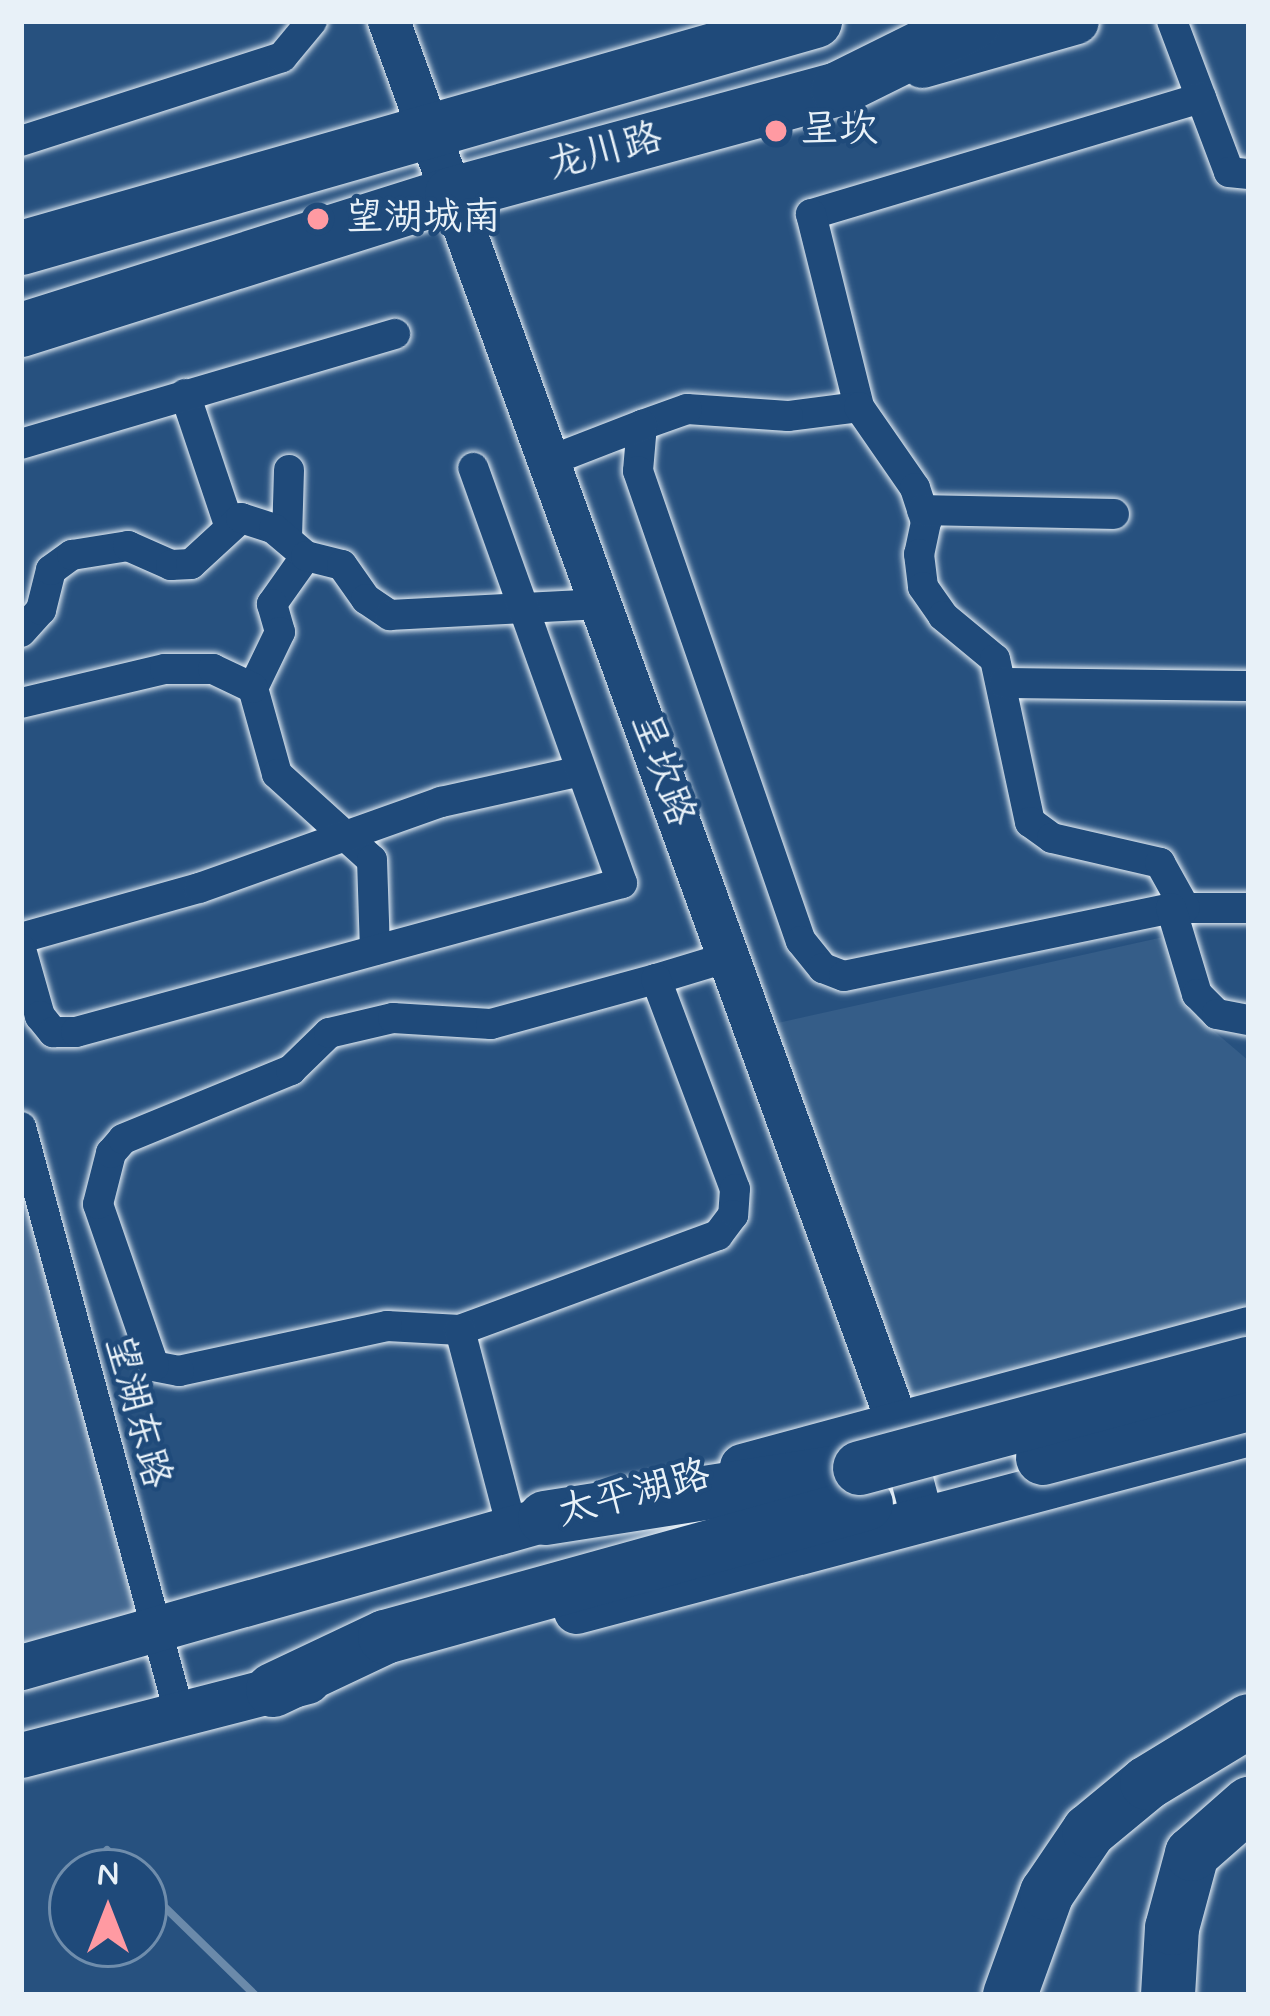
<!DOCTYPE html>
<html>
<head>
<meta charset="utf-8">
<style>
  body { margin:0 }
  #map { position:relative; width:1270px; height:2016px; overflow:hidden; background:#27517f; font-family:Mynerve,"LXGW WenKai TC",sans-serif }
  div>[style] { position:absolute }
  .built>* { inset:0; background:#355d88 }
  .green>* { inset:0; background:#436891 }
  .stream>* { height:8px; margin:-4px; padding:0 4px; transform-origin:4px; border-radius:4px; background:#6b8aaa }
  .roads { filter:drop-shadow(0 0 3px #e8f1f8) drop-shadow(0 0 3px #e8f1f8) }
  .street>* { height:30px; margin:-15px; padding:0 15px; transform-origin:15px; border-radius:15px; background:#1f4a7a }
  .secondary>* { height:42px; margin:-21px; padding:0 21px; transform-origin:21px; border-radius:21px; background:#1f4a7a }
  .primary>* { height:45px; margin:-22.5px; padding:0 22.5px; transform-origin:22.5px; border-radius:22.5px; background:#1f4a7a }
  .highway>* { height:54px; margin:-27px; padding:0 27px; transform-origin:27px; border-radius:27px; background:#1f4a7a }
  .bridges { filter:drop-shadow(0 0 3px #e8f1f8) drop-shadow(0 0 3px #e8f1f8) }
  .highway-bridge>* { height:54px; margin:-27px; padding:0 27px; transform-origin:27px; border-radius:27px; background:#1f4a7a }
  .dots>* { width:33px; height:33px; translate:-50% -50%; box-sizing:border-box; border:6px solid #1f4a7a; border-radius:50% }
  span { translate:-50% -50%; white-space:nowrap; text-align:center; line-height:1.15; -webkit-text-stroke:9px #1f4a7a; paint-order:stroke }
  .poi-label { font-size:39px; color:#e8f1f8 }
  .left { translate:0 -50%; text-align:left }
  .street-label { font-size:39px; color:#e8f1f8 }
  .frame { position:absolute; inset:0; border:24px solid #e8f1f8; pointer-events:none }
  .north { position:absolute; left:48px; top:1848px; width:120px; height:120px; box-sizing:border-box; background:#1f4a7a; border:3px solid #6f8dac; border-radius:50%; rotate:0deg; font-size:33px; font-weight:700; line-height:48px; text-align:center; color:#e8f1f8 }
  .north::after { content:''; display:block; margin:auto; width:42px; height:54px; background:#ff9aa2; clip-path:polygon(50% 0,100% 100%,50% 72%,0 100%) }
</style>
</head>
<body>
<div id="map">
  <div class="built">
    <i style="clip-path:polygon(1168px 936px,1188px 1009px,1249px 1061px,1249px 1329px,898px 1425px,755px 1028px)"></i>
  </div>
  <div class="green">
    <i style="clip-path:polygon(21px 1127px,153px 1627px,21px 1667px)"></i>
  </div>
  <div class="stream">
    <i style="left:107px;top:1850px;width:31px;rotate:45deg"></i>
    <i style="left:144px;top:1887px;width:155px;rotate:44.2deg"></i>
  </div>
  <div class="roads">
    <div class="street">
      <i style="left:1172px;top:21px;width:161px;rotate:69.3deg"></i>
      <i style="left:1229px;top:172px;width:20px;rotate:6deg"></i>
      <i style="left:1201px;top:98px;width:407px;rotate:163.4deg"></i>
      <i style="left:811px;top:214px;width:199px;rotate:76deg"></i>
      <i style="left:859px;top:407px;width:72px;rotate:172.8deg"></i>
      <i style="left:788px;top:416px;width:101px;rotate:-176deg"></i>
      <i style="left:687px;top:409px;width:48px;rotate:160.4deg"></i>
      <i style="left:642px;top:425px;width:46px;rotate:95deg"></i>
      <i style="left:638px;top:471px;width:497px;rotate:70.9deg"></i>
      <i style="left:801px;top:941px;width:35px;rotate:51deg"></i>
      <i style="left:823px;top:968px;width:22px;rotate:21deg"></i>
      <i style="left:844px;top:976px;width:334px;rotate:-11.7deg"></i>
      <i style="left:1171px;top:908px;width:78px"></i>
      <i style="left:21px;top:141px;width:274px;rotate:-17.8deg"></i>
      <i style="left:282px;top:57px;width:47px;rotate:-50.2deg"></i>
      <i style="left:185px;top:394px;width:135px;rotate:71.4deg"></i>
      <i style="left:859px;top:407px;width:98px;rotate:55.3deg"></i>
      <i style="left:915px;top:488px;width:36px;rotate:72deg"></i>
      <i style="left:926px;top:522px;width:33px;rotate:102deg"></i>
      <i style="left:919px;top:554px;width:33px;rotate:83deg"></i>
      <i style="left:923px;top:587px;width:35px;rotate:55deg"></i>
      <i style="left:943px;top:616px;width:67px;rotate:39.6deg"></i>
      <i style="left:995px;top:659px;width:167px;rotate:77.9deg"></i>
      <i style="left:1030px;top:822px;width:27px;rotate:36deg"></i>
      <i style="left:1052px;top:838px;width:111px;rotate:13deg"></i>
      <i style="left:1160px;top:863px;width:51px;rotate:60.9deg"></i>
      <i style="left:21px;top:444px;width:390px;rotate:-16.4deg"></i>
      <i style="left:549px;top:461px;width:100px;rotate:-21.2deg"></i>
      <i style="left:922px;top:510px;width:192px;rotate:1.2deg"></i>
      <i style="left:287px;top:538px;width:68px;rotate:-88.3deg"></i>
      <i style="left:306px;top:556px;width:59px;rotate:125.3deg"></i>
      <i style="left:272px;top:604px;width:29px;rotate:74deg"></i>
      <i style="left:280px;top:632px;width:62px;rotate:115.7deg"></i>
      <i style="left:253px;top:688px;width:89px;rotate:74.4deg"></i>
      <i style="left:277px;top:774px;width:128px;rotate:42.2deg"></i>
      <i style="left:372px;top:860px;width:90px;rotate:88.1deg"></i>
      <i style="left:21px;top:632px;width:30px;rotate:-48deg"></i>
      <i style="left:41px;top:610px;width:41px;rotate:-76deg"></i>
      <i style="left:51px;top:570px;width:26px;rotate:-36deg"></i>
      <i style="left:72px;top:555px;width:57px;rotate:-9.1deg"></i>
      <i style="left:128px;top:546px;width:47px;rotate:23.8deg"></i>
      <i style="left:171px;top:565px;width:20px;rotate:-3deg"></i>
      <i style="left:191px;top:564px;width:68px;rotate:-42.6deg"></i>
      <i style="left:241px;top:518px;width:35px;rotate:18deg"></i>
      <i style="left:274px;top:529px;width:42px;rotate:40.2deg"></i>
      <i style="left:306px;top:556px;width:37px;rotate:14deg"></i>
      <i style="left:342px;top:565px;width:42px;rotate:54.8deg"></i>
      <i style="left:366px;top:599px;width:29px;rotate:34deg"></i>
      <i style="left:390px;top:615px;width:211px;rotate:-3deg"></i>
      <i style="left:1004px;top:683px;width:245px;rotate:0.7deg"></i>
      <i style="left:21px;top:703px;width:148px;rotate:-13.3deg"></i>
      <i style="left:165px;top:669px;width:48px"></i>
      <i style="left:213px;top:669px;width:44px;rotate:25.4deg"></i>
      <i style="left:1171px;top:908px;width:90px;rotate:73.2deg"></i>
      <i style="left:1197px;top:994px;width:28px;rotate:45deg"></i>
      <i style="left:1217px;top:1014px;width:33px;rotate:11deg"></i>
      <i style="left:21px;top:938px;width:185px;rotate:-15.7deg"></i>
      <i style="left:199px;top:888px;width:257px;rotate:-19.6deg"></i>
      <i style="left:441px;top:802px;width:143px;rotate:-12.5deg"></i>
      <i style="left:21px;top:949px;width:70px;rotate:74.2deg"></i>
      <i style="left:40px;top:1016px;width:21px;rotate:51deg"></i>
      <i style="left:53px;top:1032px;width:23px"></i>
      <i style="left:76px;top:1032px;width:566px;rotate:-15.26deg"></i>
      <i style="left:622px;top:883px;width:441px;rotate:-109.7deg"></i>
      <i style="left:656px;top:979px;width:76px;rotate:-16.8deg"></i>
      <i style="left:21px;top:1127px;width:610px;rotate:74.89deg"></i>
      <i style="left:460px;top:1330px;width:73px;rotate:-176.9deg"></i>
      <i style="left:387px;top:1326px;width:213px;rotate:167.8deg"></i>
      <i style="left:179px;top:1371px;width:25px;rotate:-169deg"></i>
      <i style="left:154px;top:1366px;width:171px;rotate:-109.1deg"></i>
      <i style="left:98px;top:1204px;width:53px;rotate:-75.7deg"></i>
      <i style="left:111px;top:1153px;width:18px;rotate:-49deg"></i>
      <i style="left:123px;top:1139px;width:182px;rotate:-22.3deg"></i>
      <i style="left:291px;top:1070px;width:53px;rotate:-44.2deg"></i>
      <i style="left:329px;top:1033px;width:66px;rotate:-13.2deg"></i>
      <i style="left:393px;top:1018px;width:98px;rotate:3.5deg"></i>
      <i style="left:491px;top:1024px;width:171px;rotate:-15.3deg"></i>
      <i style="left:656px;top:979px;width:224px;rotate:69.4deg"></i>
      <i style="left:735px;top:1189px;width:26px;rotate:94deg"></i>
      <i style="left:733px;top:1215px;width:25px;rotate:127deg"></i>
      <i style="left:718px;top:1235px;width:275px;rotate:159.8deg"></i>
      <i style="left:460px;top:1330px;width:205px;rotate:75.3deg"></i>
    </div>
    <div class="secondary">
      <i style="left:389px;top:21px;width:1493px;rotate:70.07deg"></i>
      <i style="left:898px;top:1425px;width:99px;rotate:75.4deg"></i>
    </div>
    <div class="primary">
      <i style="left:922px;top:65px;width:160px;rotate:-15.9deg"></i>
      <i style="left:742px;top:1466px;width:525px;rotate:-15.12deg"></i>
      <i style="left:576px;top:1611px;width:696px;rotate:-14.81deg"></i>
      <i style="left:21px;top:1667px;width:581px;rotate:-15.78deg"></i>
      <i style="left:21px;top:1755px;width:296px;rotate:-14.5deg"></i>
    </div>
    <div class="highway">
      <i style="left:21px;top:248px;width:826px;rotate:-15.95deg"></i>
      <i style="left:21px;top:330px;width:452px;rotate:-17.5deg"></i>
      <i style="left:452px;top:194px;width:400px;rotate:-15.2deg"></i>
      <i style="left:838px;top:89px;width:153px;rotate:-26.4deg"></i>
      <i style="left:545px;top:1518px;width:317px;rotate:-8.9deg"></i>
      <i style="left:273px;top:1690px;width:124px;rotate:-25.3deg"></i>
      <i style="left:385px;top:1637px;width:499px;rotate:-15.5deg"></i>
      <i style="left:1010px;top:1995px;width:109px;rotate:-70.1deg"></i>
      <i style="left:1047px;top:1893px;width:75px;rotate:-55.9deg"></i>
      <i style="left:1089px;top:1831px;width:75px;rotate:-39.6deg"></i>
      <i style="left:1147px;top:1783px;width:119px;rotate:-31.3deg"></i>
      <i style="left:1168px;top:1995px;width:67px;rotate:-86.6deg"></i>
      <i style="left:1172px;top:1928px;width:77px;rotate:-74.9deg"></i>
      <i style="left:1192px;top:1854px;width:76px;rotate:-41.3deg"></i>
    </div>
  </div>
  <div class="bridges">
    <div class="highway-bridge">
      <i style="left:1043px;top:1458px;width:213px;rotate:-14.7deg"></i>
      <i style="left:860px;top:1468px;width:403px;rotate:-15deg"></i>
    </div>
  </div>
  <div class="dots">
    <i style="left:776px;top:131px;background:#ff9aa2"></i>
    <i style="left:318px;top:219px;background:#ff9aa2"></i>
  </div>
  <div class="poi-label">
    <span class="left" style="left:800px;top:131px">呈坎</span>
    <span class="left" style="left:345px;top:219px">望湖城南</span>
  </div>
  <div class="street-label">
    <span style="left:605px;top:153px;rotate:-15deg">龙川路</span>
    <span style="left:661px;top:770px;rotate:70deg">呈坎路</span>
    <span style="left:136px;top:1412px;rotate:75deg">望湖东路</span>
    <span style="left:634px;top:1495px;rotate:-15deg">太平湖路</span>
  </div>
  <div class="frame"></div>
  <div class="north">N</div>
</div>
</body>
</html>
